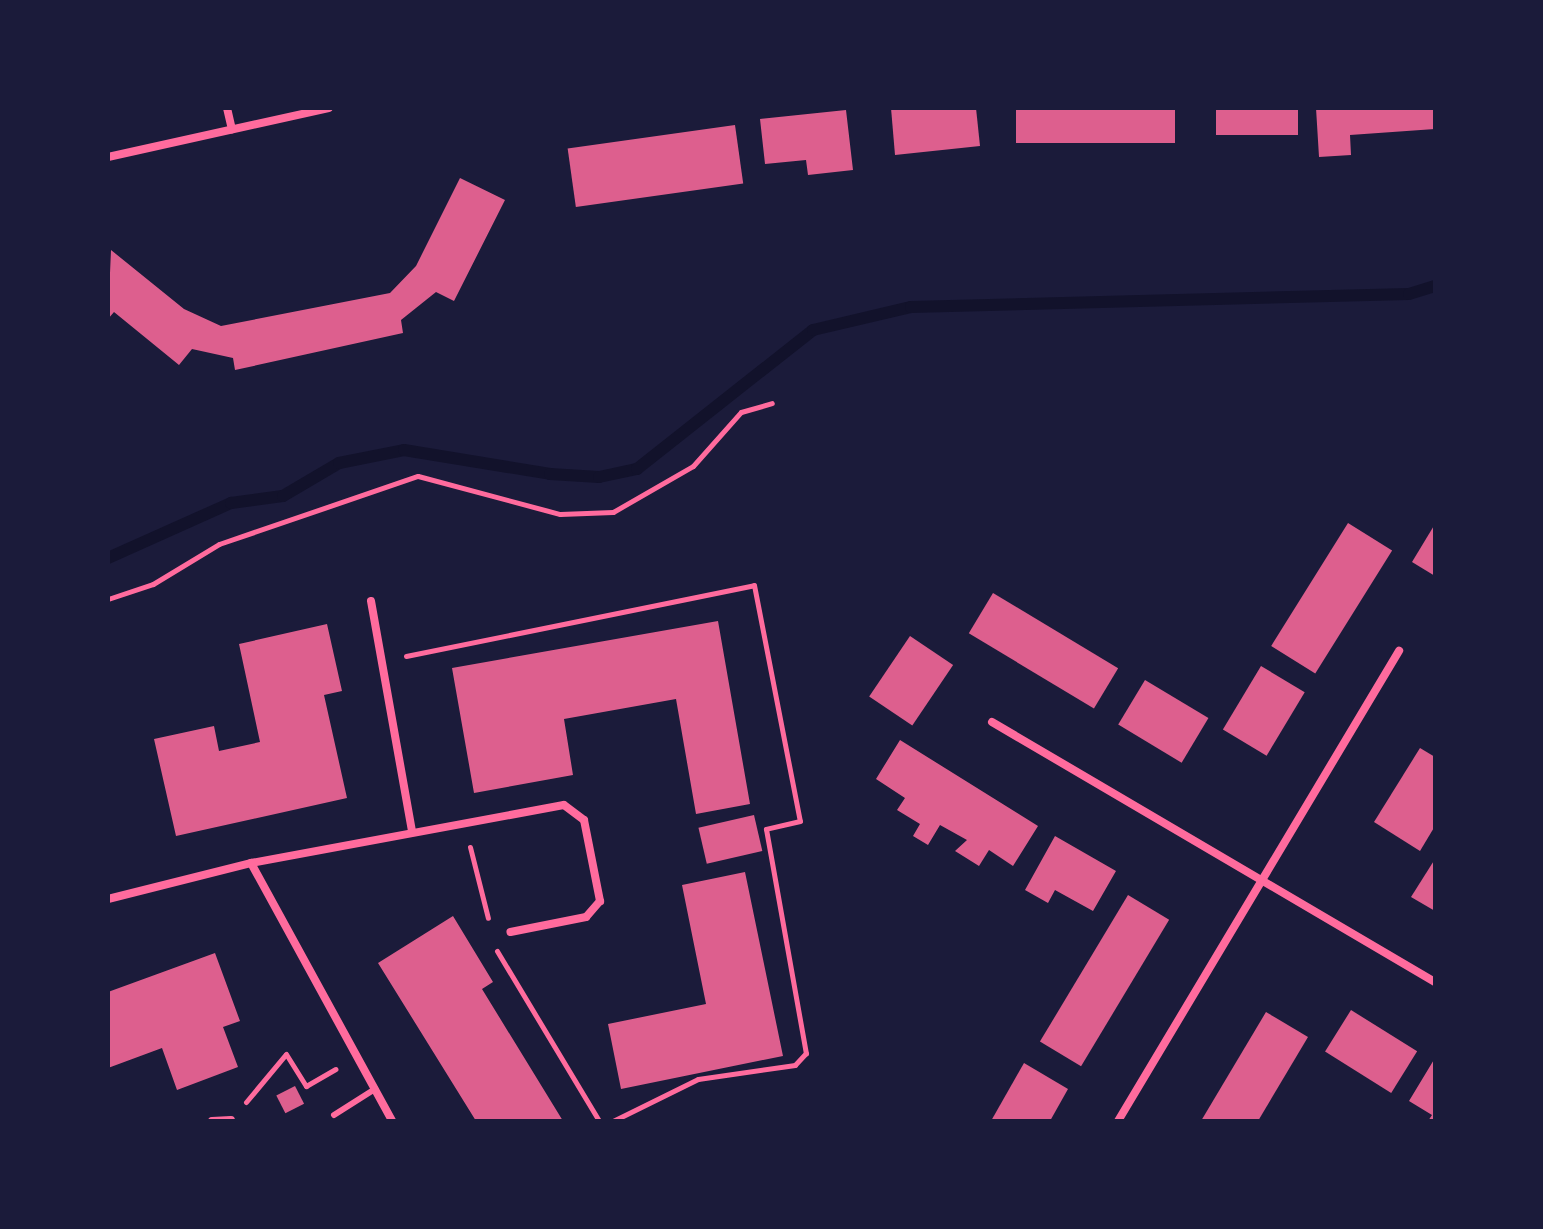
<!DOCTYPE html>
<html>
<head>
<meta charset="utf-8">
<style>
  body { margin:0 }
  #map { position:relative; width:1543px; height:1229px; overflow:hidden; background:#1b1b3a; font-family:Signika,sans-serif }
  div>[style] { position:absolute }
  .stream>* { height:12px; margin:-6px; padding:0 6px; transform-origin:6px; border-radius:6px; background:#12122b }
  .building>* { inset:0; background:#dd5f8e; transform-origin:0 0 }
  .path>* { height:5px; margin:-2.5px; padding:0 2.5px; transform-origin:2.5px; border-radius:2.5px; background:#ff6b9d }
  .service>* { height:6px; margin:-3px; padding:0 3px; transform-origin:3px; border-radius:3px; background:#ff6b9d }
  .minor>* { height:8px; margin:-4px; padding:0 4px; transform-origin:4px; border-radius:4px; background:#ff6b9d }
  span { translate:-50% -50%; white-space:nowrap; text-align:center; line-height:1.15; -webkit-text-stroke:8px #1b1b3a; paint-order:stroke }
  .frame { position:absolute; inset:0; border:110px solid #1b1b3a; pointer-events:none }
</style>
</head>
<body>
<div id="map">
  <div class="stream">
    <i style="left:108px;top:558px;width:135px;rotate:-24.1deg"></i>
    <i style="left:231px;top:503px;width:52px;rotate:-7.7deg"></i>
    <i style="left:283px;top:496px;width:65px;rotate:-30.5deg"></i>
    <i style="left:339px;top:463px;width:66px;rotate:-11.3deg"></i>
    <i style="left:404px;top:450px;width:148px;rotate:9.3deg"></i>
    <i style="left:550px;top:474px;width:49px;rotate:3.5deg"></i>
    <i style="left:599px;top:477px;width:39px;rotate:-12deg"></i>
    <i style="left:637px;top:469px;width:224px;rotate:-38.3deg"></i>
    <i style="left:813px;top:330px;width:101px;rotate:-13.2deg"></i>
    <i style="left:911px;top:307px;width:498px;rotate:-1.5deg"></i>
    <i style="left:1409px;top:294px;width:27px;rotate:-17deg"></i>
  </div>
  <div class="building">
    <i style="clip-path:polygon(891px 108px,976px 108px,980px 146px,895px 155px)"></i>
    <i style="left:1016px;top:108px;width:159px;height:35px"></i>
    <i style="left:1216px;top:108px;width:82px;height:27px"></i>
    <i style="clip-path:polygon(1316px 108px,1435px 108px,1435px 129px,1350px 135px,1351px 155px,1319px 157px)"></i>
    <i style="clip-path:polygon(846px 110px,853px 170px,808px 175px,806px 160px,765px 164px,760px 119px)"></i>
    <i style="left:735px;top:125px;width:59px;height:169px;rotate:82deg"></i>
    <i style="clip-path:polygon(460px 178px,505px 200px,454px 301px,436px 292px,401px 320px,403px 333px,235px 370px,233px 358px,192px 349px,179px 365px,114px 312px,108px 319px,111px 250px,184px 309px,221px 326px,390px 293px,416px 266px)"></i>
    <i style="left:1348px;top:523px;width:52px;height:145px;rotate:32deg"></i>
    <i style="clip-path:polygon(1435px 524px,1435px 576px,1412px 562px)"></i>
    <i style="left:993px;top:593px;width:146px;height:47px;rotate:31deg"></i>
    <i style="clip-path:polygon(718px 621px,750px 804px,696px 814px,676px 699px,564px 719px,573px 775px,474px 793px,452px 668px)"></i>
    <i style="clip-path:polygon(327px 624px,342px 691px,324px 695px,347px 798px,176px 836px,154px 739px,214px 726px,219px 751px,260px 742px,239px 644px)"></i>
    <i style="left:910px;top:636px;width:52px;height:73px;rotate:34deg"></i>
    <i style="left:1261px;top:666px;width:51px;height:74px;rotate:31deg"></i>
    <i style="left:1145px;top:680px;width:74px;height:52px;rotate:31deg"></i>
    <i style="clip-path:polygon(900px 740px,1038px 826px,1013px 866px,989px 850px,979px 866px,955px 851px,967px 840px,940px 825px,928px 845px,913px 836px,920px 824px,897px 810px,905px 798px,876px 779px)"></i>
    <i style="clip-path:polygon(1420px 748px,1435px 757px,1435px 826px,1420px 851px,1374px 822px)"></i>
    <i style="left:754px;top:815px;width:37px;height:57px;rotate:77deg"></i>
    <i style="clip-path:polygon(1055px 836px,1116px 871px,1093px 911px,1055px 890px,1048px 903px,1025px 890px)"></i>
    <i style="clip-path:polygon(1435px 859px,1435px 911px,1411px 897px)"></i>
    <i style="clip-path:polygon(745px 872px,783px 1056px,621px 1089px,608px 1024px,706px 1004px,682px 885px)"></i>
    <i style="left:1128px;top:895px;width:48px;height:171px;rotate:31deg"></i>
    <i style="clip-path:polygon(453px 916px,493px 982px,482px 989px,563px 1121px,476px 1121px,378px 963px)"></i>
    <i style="clip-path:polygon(215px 953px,240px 1021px,223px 1027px,238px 1067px,177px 1090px,162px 1048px,108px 1068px,108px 992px)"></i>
    <i style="left:1351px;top:1010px;width:78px;height:49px;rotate:32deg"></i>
    <i style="clip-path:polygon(1266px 1012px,1308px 1037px,1258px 1121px,1201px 1121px)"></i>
    <i style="clip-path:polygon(1435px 1058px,1435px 1121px,1428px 1121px,1432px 1115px,1409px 1101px)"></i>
    <i style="clip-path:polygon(1024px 1063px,1068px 1089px,1050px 1121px,991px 1121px)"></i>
    <i style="left:295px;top:1086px;width:20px;height:21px;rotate:63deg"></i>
  </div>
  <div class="path">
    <i style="left:108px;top:599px;width:47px;rotate:-18.4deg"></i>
    <i style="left:153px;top:584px;width:77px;rotate:-31.2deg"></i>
    <i style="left:219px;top:544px;width:210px;rotate:-18.9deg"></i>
    <i style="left:418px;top:476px;width:147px;rotate:15deg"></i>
    <i style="left:560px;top:514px;width:53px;rotate:-2.2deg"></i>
    <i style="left:613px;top:512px;width:92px;rotate:-29.9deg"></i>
    <i style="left:693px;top:466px;width:72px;rotate:-48.4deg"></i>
    <i style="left:741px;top:412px;width:32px;rotate:-16deg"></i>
    <i style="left:406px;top:656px;width:355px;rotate:-11.5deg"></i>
    <i style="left:754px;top:585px;width:240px;rotate:79deg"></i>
    <i style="left:800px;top:821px;width:35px;rotate:167deg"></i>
    <i style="left:766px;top:829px;width:228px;rotate:79.9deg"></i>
    <i style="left:806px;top:1053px;width:16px;rotate:133deg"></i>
    <i style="left:795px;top:1065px;width:98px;rotate:171.8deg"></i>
    <i style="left:698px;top:1079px;width:95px;rotate:153.7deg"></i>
    <i style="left:470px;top:847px;width:73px;rotate:75.8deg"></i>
    <i style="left:497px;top:951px;width:198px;rotate:59deg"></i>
    <i style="left:246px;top:1102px;width:62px;rotate:-50.2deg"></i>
    <i style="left:286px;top:1054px;width:38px;rotate:58deg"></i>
    <i style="left:306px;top:1086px;width:34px;rotate:-30deg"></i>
  </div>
  <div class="service">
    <i style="left:334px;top:1115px;width:49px;rotate:-32.4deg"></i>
  </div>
  <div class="minor">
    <i style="left:227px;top:108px;width:22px;rotate:77deg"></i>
    <i style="left:108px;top:157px;width:226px;rotate:-12.5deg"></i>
    <i style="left:371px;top:601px;width:234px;rotate:79.9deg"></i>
    <i style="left:992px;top:722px;width:514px;rotate:30.41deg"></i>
    <i style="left:251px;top:863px;width:294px;rotate:61.3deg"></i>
    <i style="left:108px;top:899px;width:147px;rotate:-14.1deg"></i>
    <i style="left:251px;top:863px;width:318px;rotate:-10.5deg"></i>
    <i style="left:564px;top:805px;width:25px;rotate:37deg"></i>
    <i style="left:584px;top:820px;width:83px;rotate:78.8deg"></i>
    <i style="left:600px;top:901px;width:21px;rotate:131deg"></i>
    <i style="left:586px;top:917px;width:77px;rotate:168.8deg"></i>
    <i style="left:212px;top:1121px;width:19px;rotate:-3deg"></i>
    <i style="left:1118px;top:1121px;width:548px;rotate:-59.13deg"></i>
  </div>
  <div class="frame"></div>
</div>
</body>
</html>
